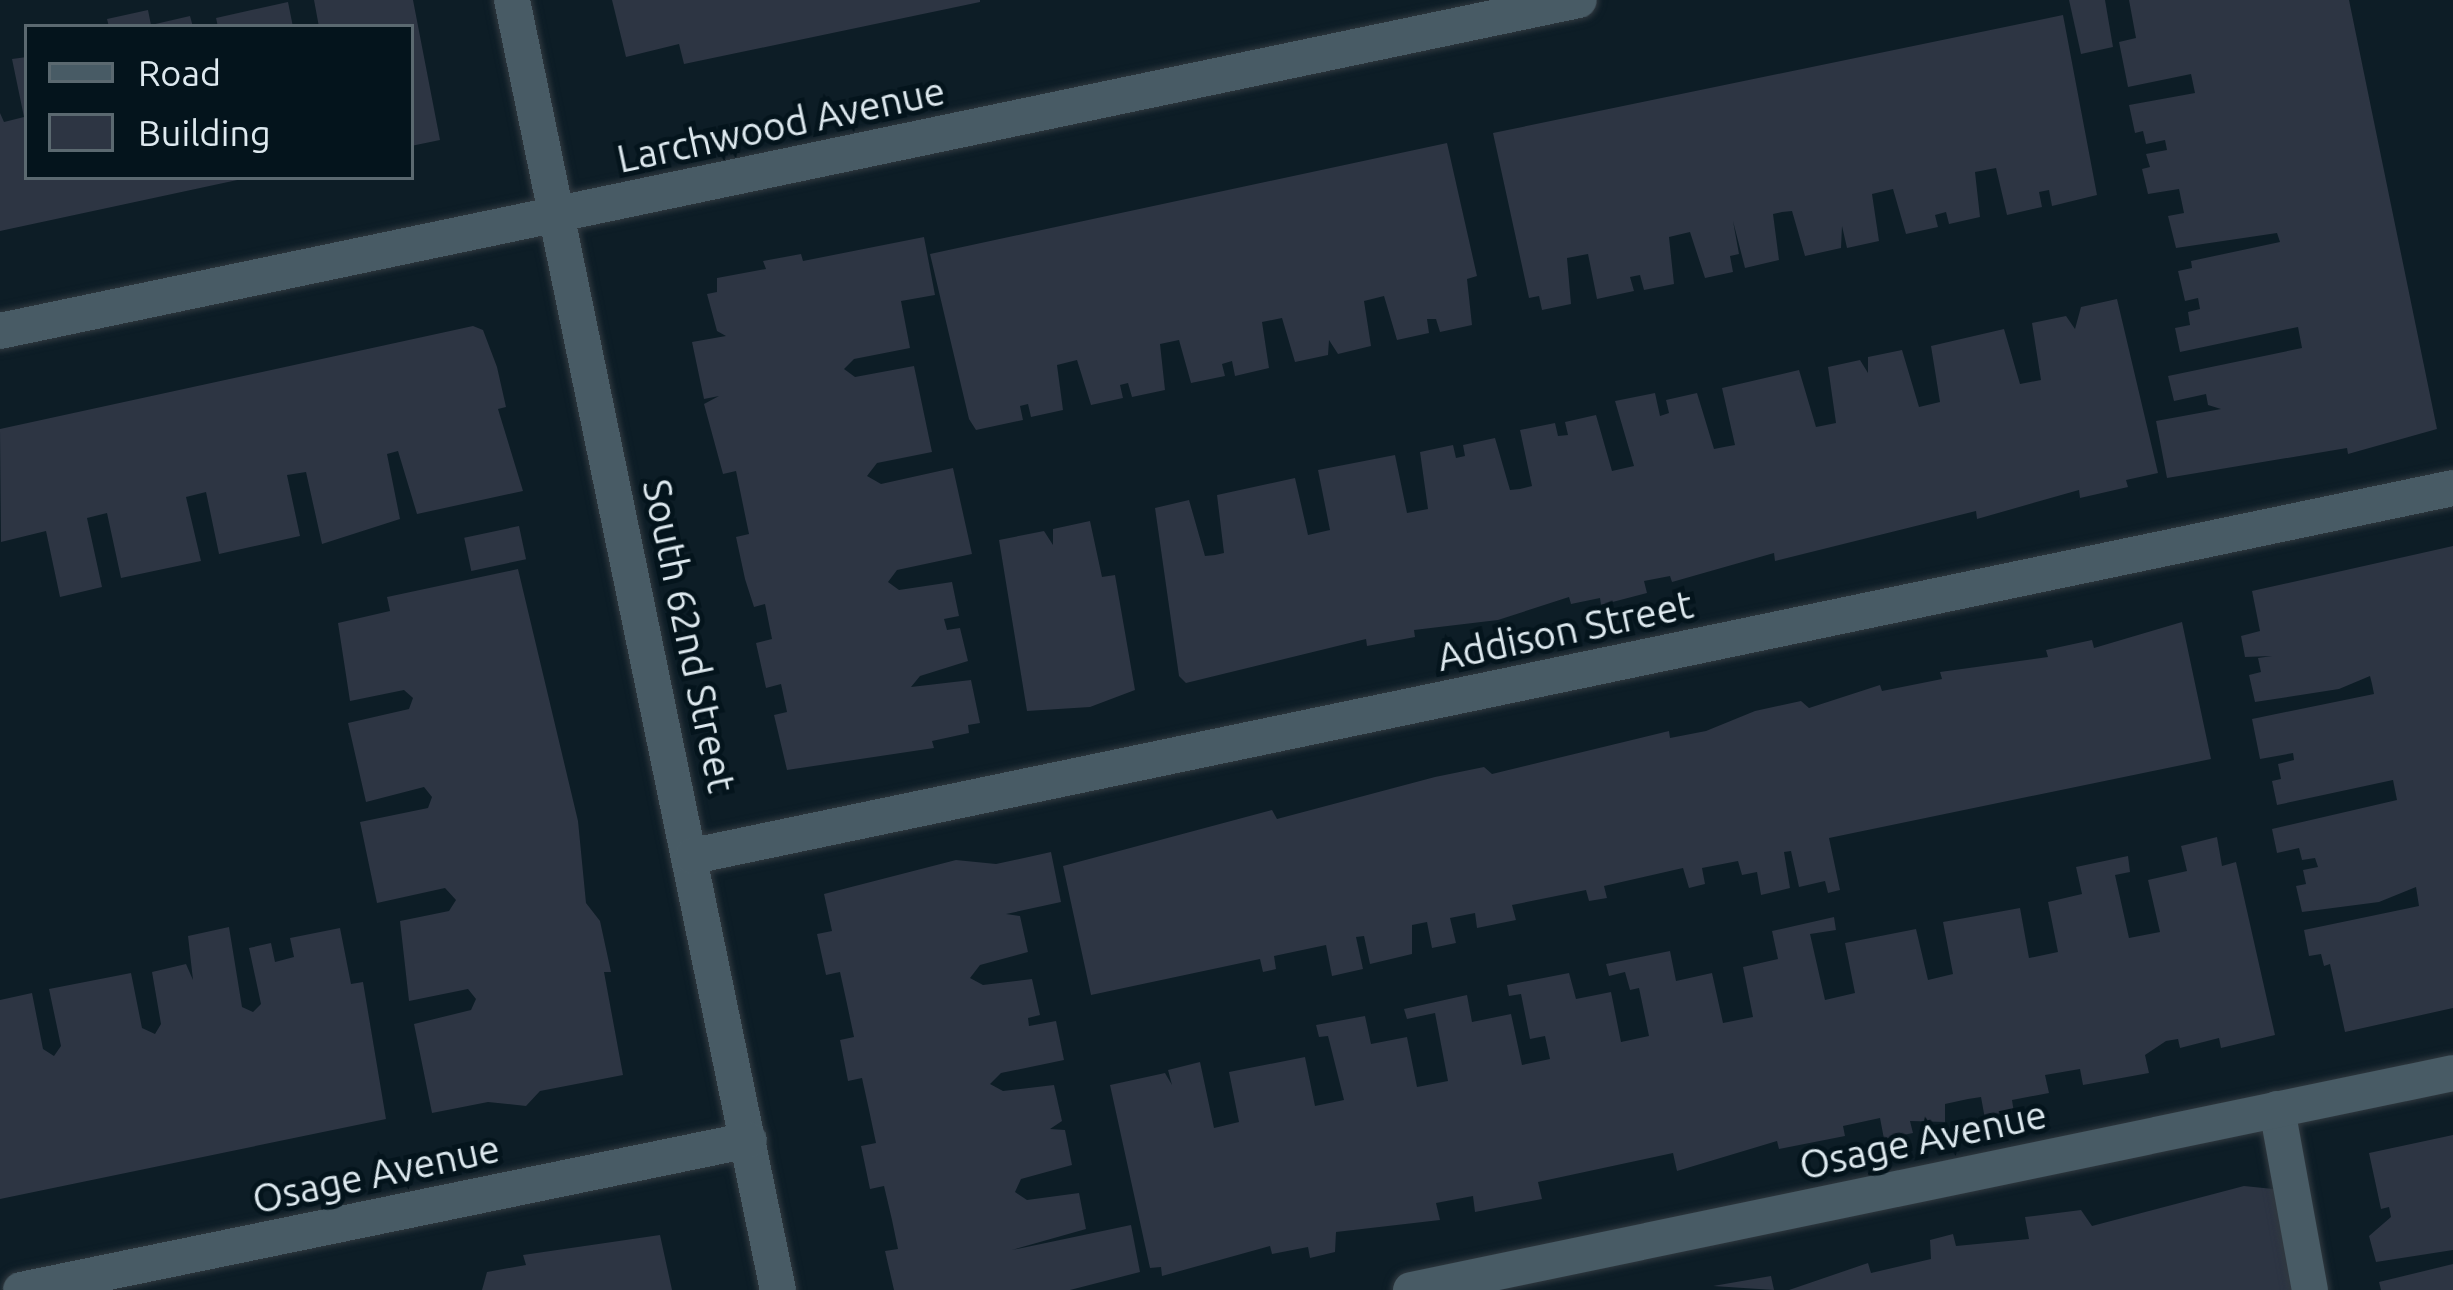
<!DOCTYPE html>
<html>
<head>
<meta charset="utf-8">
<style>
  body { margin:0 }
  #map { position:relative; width:2453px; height:1290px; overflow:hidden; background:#0d1d26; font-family:Ubuntu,sans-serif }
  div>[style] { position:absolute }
  .building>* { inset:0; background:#2d3543; transform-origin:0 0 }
  .roads { filter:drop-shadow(0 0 3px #313940) drop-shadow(0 0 3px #313940) }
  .minor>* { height:36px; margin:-18px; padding:0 18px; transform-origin:18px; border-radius:18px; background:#485b65 }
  span { translate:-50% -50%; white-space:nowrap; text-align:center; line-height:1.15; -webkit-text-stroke:10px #04141c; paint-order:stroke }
  .street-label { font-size:39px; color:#dee9ef }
  .legend { position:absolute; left:24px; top:24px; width:390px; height:156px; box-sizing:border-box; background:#04141c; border:3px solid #5b6970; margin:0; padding:15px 21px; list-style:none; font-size:36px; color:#dee9ef }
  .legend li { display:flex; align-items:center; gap:24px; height:60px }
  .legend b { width:60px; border:3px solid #5b6970 }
</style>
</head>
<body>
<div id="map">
  <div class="building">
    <i style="clip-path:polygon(314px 0,413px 0,440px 140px,411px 146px,411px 27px,319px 27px)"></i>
    <i style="clip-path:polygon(612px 0,980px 0,980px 2px,684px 64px,679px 44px,626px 57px)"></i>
    <i style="clip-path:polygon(2069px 0,2105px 0,2113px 47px,2081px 54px)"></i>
    <i style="clip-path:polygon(2129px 0,2349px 0,2437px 429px,2348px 454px,2347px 448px,2167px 478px,2156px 421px,2221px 409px,2208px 405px,2206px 394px,2174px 401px,2168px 376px,2302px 348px,2298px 327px,2180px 352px,2175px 328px,2190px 325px,2188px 312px,2200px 309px,2198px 298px,2185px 301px,2178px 271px,2192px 268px,2191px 261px,2280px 242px,2277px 233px,2176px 248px,2168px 216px,2184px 213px,2179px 189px,2148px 194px,2142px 169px,2150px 167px,2146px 154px,2167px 150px,2165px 140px,2146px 144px,2143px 131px,2135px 133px,2129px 105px,2195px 93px,2191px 74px,2128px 87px,2119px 42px,2136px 38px)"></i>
    <i style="clip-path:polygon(288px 2px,293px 27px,218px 27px,216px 18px)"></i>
    <i style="clip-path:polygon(148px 10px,151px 25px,190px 16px,193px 27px,109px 27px,107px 19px)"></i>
    <i style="clip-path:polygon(2063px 15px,2097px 195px,2052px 206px,2049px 190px,2039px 192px,2042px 207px,2007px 215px,1996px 168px,1975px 172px,1980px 217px,1949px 224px,1946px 212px,1935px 215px,1938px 227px,1906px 234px,1893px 189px,1872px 194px,1879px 241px,1847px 248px,1842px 226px,1841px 248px,1805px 256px,1792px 211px,1782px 212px,1773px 214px,1779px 260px,1745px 268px,1733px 221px,1739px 254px,1730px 256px,1733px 272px,1705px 278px,1690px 232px,1669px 237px,1674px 284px,1644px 290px,1640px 275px,1630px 277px,1634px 291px,1597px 299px,1588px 254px,1567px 258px,1571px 304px,1542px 310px,1539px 296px,1529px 298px,1493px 133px)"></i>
    <i style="clip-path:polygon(27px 57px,27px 177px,242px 179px,0 231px,0 113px,4px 122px,24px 117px,12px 59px)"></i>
    <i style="clip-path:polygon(1447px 143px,1477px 276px,1467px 279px,1472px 325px,1440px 332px,1436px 319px,1427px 319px,1429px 333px,1397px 340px,1384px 296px,1364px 301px,1371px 346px,1338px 354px,1329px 340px,1328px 355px,1295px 362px,1282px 318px,1262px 322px,1269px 368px,1235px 376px,1232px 361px,1222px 364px,1225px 376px,1191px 383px,1179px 340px,1160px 344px,1165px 390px,1132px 397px,1128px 383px,1120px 385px,1123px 398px,1091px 405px,1077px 360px,1057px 365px,1063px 410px,1031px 417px,1028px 404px,1020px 406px,1023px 420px,976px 430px,969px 419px,930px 254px)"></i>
    <i style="clip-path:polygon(924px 237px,935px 295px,901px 301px,910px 348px,854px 359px,844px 369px,855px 377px,914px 366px,932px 452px,877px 463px,867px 476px,881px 484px,953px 468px,972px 554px,897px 570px,888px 582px,899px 590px,952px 582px,959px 616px,944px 619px,947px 630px,960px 628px,968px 661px,920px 676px,911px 687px,971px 680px,980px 723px,968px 725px,969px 733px,932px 741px,934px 748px,787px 770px,774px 715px,787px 712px,781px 684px,766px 688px,756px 643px,772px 639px,765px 604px,754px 607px,745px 579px,736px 537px,749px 534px,736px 471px,723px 474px,704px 404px,719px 396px,704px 399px,692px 342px,726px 336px,717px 331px,707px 294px,717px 292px,717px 278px,766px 269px,763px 261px,801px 254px,803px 261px)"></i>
    <i style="clip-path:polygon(2117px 299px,2158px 473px,2126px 480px,2128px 487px,2080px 498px,2079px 490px,1977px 519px,1976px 511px,1775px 561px,1774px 553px,1672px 582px,1670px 576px,1644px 581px,1647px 593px,1601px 605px,1600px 598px,1571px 604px,1569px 597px,1498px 620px,1414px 630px,1415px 637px,1367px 646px,1366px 639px,1186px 683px,1179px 676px,1155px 508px,1189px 500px,1205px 556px,1215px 555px,1224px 553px,1217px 495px,1295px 478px,1308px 535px,1330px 530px,1318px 470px,1395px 455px,1407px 513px,1428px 509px,1420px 452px,1453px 445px,1456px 458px,1465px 456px,1463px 445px,1495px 438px,1510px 490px,1520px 489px,1532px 486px,1520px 430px,1555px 423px,1558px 436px,1568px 435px,1565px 422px,1596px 415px,1612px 471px,1634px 466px,1615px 401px,1655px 393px,1660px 416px,1669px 413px,1666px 400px,1697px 393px,1714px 449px,1724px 447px,1735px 445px,1722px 388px,1799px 370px,1816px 427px,1836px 423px,1828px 367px,1860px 360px,1868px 373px,1868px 357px,1902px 350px,1919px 407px,1940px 402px,1931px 346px,2004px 329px,2020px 384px,2041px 380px,2032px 323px,2066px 316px,2075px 329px,2081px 307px)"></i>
    <i style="clip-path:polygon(473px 326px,483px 330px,497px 367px,506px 407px,498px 409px,523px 491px,417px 514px,398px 451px,387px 454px,400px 519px,322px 544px,306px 472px,287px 475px,300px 536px,219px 554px,206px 492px,186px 497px,201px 561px,121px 578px,107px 513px,87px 518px,102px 587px,60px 597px,46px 531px,1px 542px,0 429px)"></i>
    <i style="clip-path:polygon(1090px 521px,1102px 577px,1115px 575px,1135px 690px,1090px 707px,1027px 711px,999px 540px,1044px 531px,1053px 545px,1053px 529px)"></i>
    <i style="left:519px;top:526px;width:34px;height:56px;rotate:78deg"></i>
    <i style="clip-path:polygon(2453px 546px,2453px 1008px,2345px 1032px,2330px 964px,2324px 966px,2321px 954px,2309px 956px,2304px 930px,2419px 906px,2416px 887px,2379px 902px,2302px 912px,2296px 886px,2306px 884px,2303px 870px,2318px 867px,2315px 858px,2302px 860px,2299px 848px,2277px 853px,2272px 829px,2397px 800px,2393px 780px,2277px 805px,2272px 781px,2281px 779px,2278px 764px,2294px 760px,2293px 753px,2260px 759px,2252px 719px,2374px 694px,2372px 684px,2370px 676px,2339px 689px,2255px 702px,2249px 675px,2261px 672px,2258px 658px,2272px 656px,2245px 657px,2241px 636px,2260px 631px,2252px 591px)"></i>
    <i style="clip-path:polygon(518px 569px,578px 821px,586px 903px,600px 921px,611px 972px,604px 972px,623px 1075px,540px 1091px,526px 1106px,488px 1102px,432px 1113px,414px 1024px,471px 1010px,476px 999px,468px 989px,409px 1001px,400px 921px,449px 911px,456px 900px,445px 888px,377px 903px,360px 822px,428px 808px,432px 797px,424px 787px,366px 802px,348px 723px,409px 709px,413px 698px,404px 690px,350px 701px,338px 623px,390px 611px,387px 597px)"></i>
    <i style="clip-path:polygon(2182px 622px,2211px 759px,1829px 838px,1840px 890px,1828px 893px,1825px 881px,1799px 887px,1791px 851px,1784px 852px,1790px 888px,1761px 895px,1757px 872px,1742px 875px,1738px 861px,1702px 868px,1705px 884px,1689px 888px,1683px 868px,1604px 886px,1607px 898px,1589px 901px,1586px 890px,1512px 905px,1516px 920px,1477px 928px,1475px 913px,1450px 918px,1456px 943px,1432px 948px,1427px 922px,1412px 925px,1412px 954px,1370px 964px,1364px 936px,1356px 937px,1363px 969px,1332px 976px,1326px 945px,1274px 956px,1276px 969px,1263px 972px,1260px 959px,1091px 995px,1063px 866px,1272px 810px,1277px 819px,1435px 777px,1484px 767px,1492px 774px,1669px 731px,1670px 738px,1706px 731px,1755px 711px,1801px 701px,1809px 708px,1880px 685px,1882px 691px,1942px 679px,1940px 672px,2048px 657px,2046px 650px,2092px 640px,2094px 648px)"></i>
    <i style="clip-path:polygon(2217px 837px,2222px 866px,2236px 862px,2275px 1035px,2221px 1048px,2219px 1038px,2180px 1048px,2178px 1039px,2166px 1041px,2145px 1055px,2149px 1073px,2083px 1085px,2080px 1069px,2045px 1075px,2049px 1093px,2012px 1100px,2014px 1113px,1985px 1119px,1981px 1097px,1968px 1099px,1945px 1104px,1945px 1122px,1910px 1121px,1913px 1133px,1884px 1139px,1880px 1118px,1843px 1126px,1845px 1136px,1779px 1149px,1777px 1141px,1677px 1171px,1673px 1153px,1538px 1182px,1542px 1199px,1475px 1212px,1473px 1196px,1436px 1203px,1440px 1220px,1336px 1232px,1335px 1252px,1310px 1258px,1308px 1247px,1272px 1254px,1270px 1246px,1162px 1276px,1161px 1267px,1150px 1268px,1110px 1085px,1165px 1073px,1172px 1085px,1168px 1070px,1200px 1062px,1214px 1128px,1239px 1122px,1229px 1072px,1305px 1057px,1315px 1106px,1344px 1100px,1328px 1036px,1319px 1037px,1316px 1025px,1365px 1016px,1371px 1044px,1407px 1037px,1417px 1087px,1448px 1081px,1435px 1013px,1407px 1019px,1404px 1009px,1467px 995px,1472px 1022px,1511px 1014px,1522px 1065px,1550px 1059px,1545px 1036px,1530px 1039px,1521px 994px,1509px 996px,1507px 985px,1569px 973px,1576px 999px,1611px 992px,1621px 1042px,1649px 1036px,1639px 988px,1630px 990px,1625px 972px,1609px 976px,1606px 964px,1670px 951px,1676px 981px,1712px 973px,1723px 1023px,1753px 1017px,1743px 967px,1778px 959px,1772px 931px,1834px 917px,1836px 930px,1810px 934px,1825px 1000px,1855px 993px,1845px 943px,1916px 929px,1928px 980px,1953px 974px,1943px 922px,2020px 908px,2029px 958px,2058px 952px,2048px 902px,2082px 894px,2076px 867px,2128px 856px,2130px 872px,2115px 875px,2129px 938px,2160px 932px,2148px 880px,2187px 871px,2181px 846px)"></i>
    <i style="clip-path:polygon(1051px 852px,1061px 902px,1006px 914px,1020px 916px,1028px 952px,980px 965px,970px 978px,983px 985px,1032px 979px,1040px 1015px,1028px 1018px,1029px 1026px,1056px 1021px,1064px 1060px,1001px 1073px,990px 1084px,1003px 1091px,1054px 1085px,1062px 1121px,1050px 1129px,1065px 1130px,1072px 1165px,1021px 1179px,1015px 1192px,1027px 1200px,1079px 1193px,1086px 1229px,1012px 1250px,1131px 1225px,1140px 1272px,1070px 1290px,894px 1290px,885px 1251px,898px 1249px,892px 1220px,884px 1186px,870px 1189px,861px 1146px,876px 1143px,869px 1110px,862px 1078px,848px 1081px,840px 1040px,854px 1037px,847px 1004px,840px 972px,826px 975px,817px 934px,832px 931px,824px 894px,956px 860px,996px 864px)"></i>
    <i style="clip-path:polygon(229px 927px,242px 1007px,253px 1012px,261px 1004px,249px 948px,271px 943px,275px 962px,294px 957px,290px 938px,340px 928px,351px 984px,363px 982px,386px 1119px,0 1199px,0 1000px,32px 993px,43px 1049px,54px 1056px,61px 1046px,49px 989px,131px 973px,142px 1028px,155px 1034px,161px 1024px,152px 972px,186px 964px,193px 980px,188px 936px)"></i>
    <i style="clip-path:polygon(2453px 1135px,2453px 1250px,2376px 1262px,2369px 1236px,2391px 1217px,2389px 1207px,2381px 1209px,2369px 1153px)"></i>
    <i style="clip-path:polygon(2244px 1186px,2283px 1190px,2305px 1290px,1789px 1290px,1868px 1263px,1871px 1273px,1931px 1259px,1930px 1240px,1953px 1234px,1956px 1246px,2029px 1239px,2025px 1217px,2081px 1210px,2092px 1226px)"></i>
    <i style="clip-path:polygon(660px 1235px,672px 1290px,482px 1290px,487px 1272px,526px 1265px,523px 1255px)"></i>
    <i style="clip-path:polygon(2453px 1264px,2453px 1290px,2381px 1290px,2379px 1282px)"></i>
    <i style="clip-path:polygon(1771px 1276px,1774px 1290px,1713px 1286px)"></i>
  </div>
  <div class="roads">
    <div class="minor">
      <i style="left:512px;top:0;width:1317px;rotate:78.35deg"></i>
      <i style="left:0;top:331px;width:1613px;rotate:-11.84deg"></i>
      <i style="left:693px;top:856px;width:1798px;rotate:-11.81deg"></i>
      <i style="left:2277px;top:1109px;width:184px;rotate:79.7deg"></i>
      <i style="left:21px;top:1290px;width:743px;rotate:-11.64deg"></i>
      <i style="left:1411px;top:1290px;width:1064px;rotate:-11.76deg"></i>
    </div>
  </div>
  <div class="street-label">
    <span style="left:781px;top:125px;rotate:-12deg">Larchwood Avenue</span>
    <span style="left:1565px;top:631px;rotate:-12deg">Addison Street</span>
    <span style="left:689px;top:636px;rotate:78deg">South 62nd Street</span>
    <span style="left:1923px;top:1140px;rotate:-12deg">Osage Avenue</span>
    <span style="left:376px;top:1174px;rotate:-12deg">Osage Avenue</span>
  </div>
  <ul class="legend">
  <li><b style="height:15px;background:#485b65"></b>Road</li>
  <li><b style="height:33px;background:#2d3543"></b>Building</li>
  </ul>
</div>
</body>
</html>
